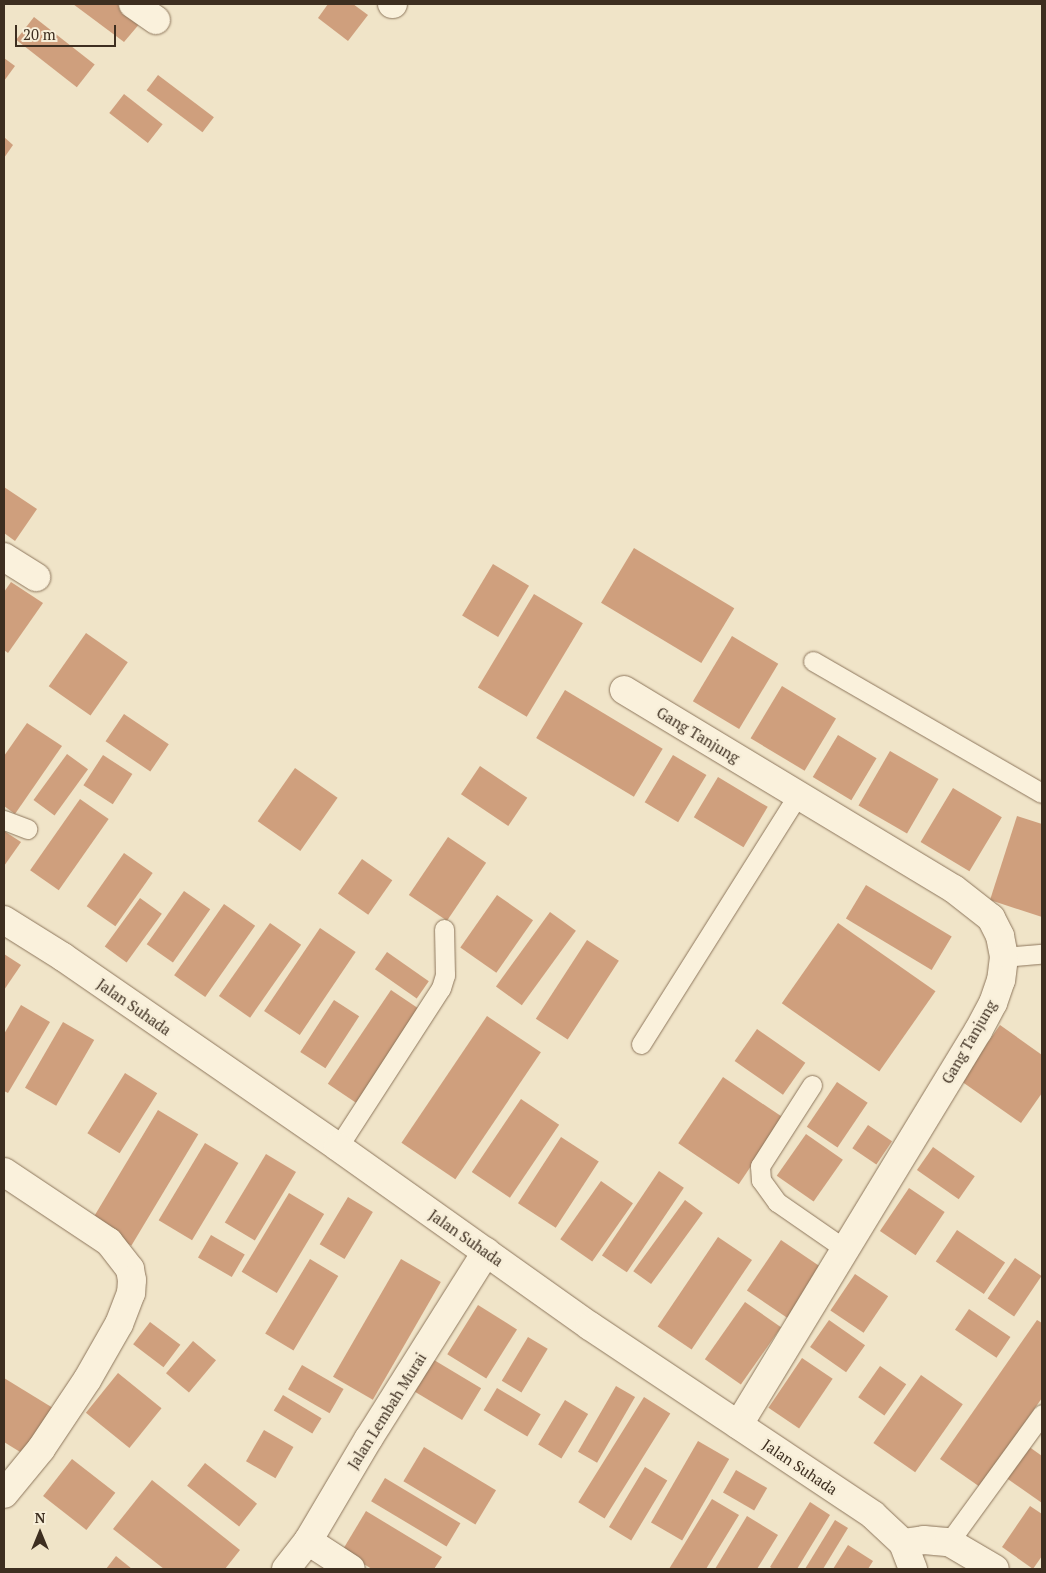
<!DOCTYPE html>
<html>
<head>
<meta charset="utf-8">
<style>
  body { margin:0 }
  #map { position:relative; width:1046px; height:1573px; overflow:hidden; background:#f0e4c8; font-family:"PT Serif",serif }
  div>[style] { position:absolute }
  .building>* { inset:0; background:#cf9f7d; transform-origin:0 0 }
  .roads { filter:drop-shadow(0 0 1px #8d765c) drop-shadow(0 0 1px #8d765c) }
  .lane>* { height:19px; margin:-9.5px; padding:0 9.5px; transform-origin:9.5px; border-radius:9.5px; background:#faf1dc }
  .street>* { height:28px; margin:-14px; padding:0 14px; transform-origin:14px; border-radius:14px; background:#faf1dc }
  span { translate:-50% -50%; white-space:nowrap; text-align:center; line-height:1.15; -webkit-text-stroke:5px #f7eed8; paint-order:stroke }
  .street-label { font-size:15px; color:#3d2e20 }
  .frame { position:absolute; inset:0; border:5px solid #3d2e20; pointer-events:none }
  .north { position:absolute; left:15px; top:1508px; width:50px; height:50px; -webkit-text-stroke:4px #f7eed8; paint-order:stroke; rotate:0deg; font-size:14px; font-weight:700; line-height:20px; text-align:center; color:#3d2e20 }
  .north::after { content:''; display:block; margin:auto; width:18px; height:22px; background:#3d2e20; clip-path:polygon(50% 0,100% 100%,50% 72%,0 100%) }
  .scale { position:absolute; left:15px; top:25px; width:101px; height:22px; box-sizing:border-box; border:2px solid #3d2e20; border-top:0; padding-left:6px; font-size:15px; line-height:18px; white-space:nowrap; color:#3d2e20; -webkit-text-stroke:4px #f7eed8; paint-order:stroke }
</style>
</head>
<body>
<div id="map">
  <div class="building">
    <i style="clip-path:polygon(73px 4px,117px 4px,141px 22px,124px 42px)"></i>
    <i style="clip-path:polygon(328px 4px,353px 4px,368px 15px,348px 41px,318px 18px)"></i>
    <i style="left:34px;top:17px;width:77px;height:29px;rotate:38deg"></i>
    <i style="clip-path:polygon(4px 58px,15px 66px,4px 81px)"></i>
    <i style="left:158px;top:75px;width:70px;height:19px;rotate:37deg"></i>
    <i style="left:124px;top:94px;width:49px;height:24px;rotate:38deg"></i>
    <i style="clip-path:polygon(4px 137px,13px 145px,4px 158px)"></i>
    <i style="clip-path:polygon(4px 487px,37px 509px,15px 541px,4px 533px)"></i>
    <i style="left:634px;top:548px;width:117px;height:64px;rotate:31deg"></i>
    <i style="left:493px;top:564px;width:42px;height:60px;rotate:31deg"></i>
    <i style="clip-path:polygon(11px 582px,43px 603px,8px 653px,4px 650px,4px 592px)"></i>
    <i style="left:534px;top:594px;width:57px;height:109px;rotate:31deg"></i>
    <i style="left:86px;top:633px;width:51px;height:65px;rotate:35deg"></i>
    <i style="left:732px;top:636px;width:54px;height:76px;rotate:31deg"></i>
    <i style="left:782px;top:686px;width:63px;height:61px;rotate:31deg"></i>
    <i style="left:565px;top:690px;width:114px;height:56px;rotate:31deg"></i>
    <i style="left:124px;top:714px;width:54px;height:33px;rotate:34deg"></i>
    <i style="clip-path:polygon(27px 723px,62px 746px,15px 814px,4px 806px,4px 756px)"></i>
    <i style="left:838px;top:735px;width:45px;height:49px;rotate:31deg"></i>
    <i style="left:890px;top:751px;width:56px;height:63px;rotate:30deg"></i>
    <i style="left:67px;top:754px;width:26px;height:57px;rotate:36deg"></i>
    <i style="left:103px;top:755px;width:35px;height:36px;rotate:33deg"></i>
    <i style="left:673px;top:755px;width:39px;height:55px;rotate:31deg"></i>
    <i style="left:480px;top:766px;width:57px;height:34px;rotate:34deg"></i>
    <i style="left:295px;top:768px;width:52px;height:65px;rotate:35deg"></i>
    <i style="left:718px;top:777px;width:58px;height:47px;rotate:31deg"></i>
    <i style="left:953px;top:788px;width:57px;height:63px;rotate:31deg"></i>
    <i style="left:80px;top:799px;width:35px;height:87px;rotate:35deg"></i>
    <i style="clip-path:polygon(1017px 816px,1042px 824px,1042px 917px,990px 900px)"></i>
    <i style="clip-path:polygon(4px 831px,21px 842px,4px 866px)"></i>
    <i style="left:448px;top:837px;width:46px;height:70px;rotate:34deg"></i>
    <i style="left:124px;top:853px;width:35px;height:65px;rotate:35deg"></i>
    <i style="left:362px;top:859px;width:37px;height:42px;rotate:35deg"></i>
    <i style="left:866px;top:885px;width:100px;height:39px;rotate:31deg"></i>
    <i style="left:184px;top:891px;width:32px;height:65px;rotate:35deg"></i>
    <i style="left:497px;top:895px;width:44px;height:64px;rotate:35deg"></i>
    <i style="left:140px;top:898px;width:27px;height:60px;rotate:36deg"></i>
    <i style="left:224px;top:904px;width:38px;height:87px;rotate:35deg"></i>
    <i style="left:550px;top:912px;width:32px;height:92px;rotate:36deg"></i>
    <i style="left:270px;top:923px;width:38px;height:89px;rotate:35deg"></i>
    <i style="left:838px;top:923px;width:119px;height:98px;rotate:35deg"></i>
    <i style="left:320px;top:928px;width:43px;height:100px;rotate:34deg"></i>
    <i style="left:587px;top:940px;width:38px;height:94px;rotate:33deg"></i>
    <i style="left:387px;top:952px;width:51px;height:21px;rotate:35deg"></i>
    <i style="clip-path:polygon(4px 954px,21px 965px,4px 990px)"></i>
    <i style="left:391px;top:990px;width:34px;height:113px;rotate:34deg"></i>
    <i style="left:334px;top:1000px;width:30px;height:62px;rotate:33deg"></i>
    <i style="clip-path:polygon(21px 1005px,50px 1022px,8px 1093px,4px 1091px,4px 1034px)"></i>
    <i style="left:487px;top:1016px;width:65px;height:153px;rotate:34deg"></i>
    <i style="left:63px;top:1022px;width:36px;height:76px;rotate:30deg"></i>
    <i style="clip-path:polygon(1000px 1025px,1042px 1055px,1042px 1093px,1021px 1123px,961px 1081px)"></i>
    <i style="left:757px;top:1029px;width:59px;height:39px;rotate:35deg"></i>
    <i style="left:125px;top:1073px;width:38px;height:71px;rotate:32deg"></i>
    <i style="left:723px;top:1077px;width:73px;height:80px;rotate:34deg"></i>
    <i style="left:837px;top:1082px;width:37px;height:54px;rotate:34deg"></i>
    <i style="left:521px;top:1099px;width:46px;height:88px;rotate:34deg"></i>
    <i style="left:158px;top:1110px;width:47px;height:130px;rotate:31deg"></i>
    <i style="left:868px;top:1125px;width:29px;height:28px;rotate:34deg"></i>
    <i style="left:806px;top:1134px;width:45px;height:51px;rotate:35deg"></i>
    <i style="left:561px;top:1137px;width:45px;height:79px;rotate:33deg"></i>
    <i style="left:205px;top:1143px;width:39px;height:90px;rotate:31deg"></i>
    <i style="left:933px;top:1147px;width:51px;height:28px;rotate:35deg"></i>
    <i style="left:266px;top:1154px;width:35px;height:80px;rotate:31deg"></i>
    <i style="left:659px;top:1171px;width:30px;height:102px;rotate:34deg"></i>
    <i style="left:601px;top:1181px;width:39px;height:71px;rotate:35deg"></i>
    <i style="left:909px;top:1188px;width:43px;height:52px;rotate:34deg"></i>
    <i style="left:289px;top:1193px;width:41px;height:92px;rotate:31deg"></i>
    <i style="left:348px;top:1197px;width:29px;height:55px;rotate:31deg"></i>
    <i style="left:685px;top:1200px;width:22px;height:88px;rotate:36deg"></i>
    <i style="left:957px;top:1230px;width:58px;height:38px;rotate:34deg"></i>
    <i style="left:211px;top:1235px;width:39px;height:26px;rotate:30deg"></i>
    <i style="left:718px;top:1237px;width:41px;height:108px;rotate:34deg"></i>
    <i style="left:781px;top:1240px;width:53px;height:61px;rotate:34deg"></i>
    <i style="left:1015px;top:1258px;width:32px;height:49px;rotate:34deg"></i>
    <i style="left:310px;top:1259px;width:33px;height:87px;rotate:31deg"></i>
    <i style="left:401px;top:1259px;width:46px;height:136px;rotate:30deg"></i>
    <i style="left:855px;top:1274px;width:40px;height:44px;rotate:34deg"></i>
    <i style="left:745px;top:1302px;width:44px;height:70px;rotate:35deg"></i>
    <i style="left:478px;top:1305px;width:46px;height:58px;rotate:32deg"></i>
    <i style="left:969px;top:1309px;width:50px;height:25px;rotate:34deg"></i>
    <i style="left:829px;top:1320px;width:44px;height:33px;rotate:35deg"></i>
    <i style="clip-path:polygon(1037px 1320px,1042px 1323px,1042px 1398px,980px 1487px,940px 1459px)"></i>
    <i style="left:150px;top:1322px;width:38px;height:28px;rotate:37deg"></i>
    <i style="left:528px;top:1337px;width:23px;height:51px;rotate:31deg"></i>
    <i style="left:193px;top:1341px;width:30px;height:42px;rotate:40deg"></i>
    <i style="left:802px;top:1358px;width:37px;height:60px;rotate:34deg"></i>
    <i style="left:434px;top:1360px;width:55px;height:37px;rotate:31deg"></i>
    <i style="left:302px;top:1365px;width:48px;height:28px;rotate:30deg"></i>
    <i style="left:880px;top:1366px;width:32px;height:38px;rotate:35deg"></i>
    <i style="left:118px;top:1373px;width:56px;height:51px;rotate:39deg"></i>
    <i style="left:921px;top:1375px;width:51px;height:83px;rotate:35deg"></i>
    <i style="clip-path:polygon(4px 1378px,53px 1408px,25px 1455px,4px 1442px)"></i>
    <i style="left:616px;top:1386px;width:22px;height:76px;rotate:30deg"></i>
    <i style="left:497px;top:1388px;width:51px;height:26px;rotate:31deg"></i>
    <i style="left:283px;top:1395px;width:45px;height:18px;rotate:31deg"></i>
    <i style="left:644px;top:1397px;width:31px;height:124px;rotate:32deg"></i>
    <i style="left:565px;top:1400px;width:27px;height:52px;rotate:31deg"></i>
    <i style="left:264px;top:1430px;width:34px;height:36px;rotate:30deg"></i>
    <i style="left:698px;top:1441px;width:36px;height:94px;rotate:30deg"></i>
    <i style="clip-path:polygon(1028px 1446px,1042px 1456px,1042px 1503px,1005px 1477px)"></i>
    <i style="left:424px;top:1447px;width:84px;height:40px;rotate:31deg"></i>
    <i style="left:72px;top:1459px;width:55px;height:47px;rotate:38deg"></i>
    <i style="left:205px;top:1463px;width:66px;height:29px;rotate:38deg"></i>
    <i style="left:645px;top:1467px;width:26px;height:70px;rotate:31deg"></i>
    <i style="left:736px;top:1470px;width:36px;height:26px;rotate:30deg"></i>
    <i style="left:385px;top:1478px;width:88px;height:27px;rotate:31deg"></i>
    <i style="clip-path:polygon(152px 1480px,240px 1550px,225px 1569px,164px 1569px,113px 1529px)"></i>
    <i style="clip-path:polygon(712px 1499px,739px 1515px,706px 1569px,669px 1569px)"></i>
    <i style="clip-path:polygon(810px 1502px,830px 1515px,797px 1569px,773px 1569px,770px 1567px)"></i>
    <i style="clip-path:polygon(1030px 1506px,1042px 1514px,1042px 1556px,1033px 1569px,1002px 1547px)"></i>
    <i style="clip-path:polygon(366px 1511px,442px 1557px,434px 1569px,372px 1569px,342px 1551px)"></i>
    <i style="clip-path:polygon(747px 1516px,778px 1535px,757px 1569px,715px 1569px)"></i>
    <i style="clip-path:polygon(835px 1520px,848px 1528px,823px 1569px,805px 1569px)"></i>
    <i style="clip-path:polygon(848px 1545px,873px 1561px,868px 1569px,833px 1569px)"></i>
    <i style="clip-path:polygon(116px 1556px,132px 1569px,106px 1569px)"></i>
  </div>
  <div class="roads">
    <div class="lane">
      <i style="left:813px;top:661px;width:264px;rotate:30deg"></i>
      <i style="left:4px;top:820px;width:25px;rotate:21deg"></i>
      <i style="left:1004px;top:957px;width:38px;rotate:-5deg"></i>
      <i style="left:641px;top:1044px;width:294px;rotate:-57.8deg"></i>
      <i style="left:812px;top:1085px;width:96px;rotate:122.7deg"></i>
      <i style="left:760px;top:1166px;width:14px;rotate:86deg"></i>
      <i style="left:761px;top:1180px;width:27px;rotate:54deg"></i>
      <i style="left:777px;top:1202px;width:83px;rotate:34.7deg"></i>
      <i style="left:338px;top:1147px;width:189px;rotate:-57.1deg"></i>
      <i style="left:441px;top:988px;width:14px;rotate:-73deg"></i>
      <i style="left:445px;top:975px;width:46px;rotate:-91.2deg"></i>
      <i style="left:949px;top:1542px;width:158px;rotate:-54deg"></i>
    </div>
    <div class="street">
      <i style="left:133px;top:4px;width:28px;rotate:35deg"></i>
      <i style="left:392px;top:4px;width:1px"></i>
      <i style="left:4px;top:557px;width:38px;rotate:32deg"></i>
      <i style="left:624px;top:690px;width:385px;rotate:31.1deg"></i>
      <i style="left:954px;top:889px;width:47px;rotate:38.1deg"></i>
      <i style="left:991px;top:918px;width:20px;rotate:63deg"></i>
      <i style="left:1000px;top:936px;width:21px;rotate:79deg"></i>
      <i style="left:1004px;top:957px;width:23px;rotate:97deg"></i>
      <i style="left:1001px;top:980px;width:24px;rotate:109deg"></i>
      <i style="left:993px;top:1003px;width:32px;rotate:118deg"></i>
      <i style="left:978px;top:1031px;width:461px;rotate:121.3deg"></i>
      <i style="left:4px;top:920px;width:70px;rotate:32.1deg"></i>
      <i style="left:63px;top:957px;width:334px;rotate:34.6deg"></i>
      <i style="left:338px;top:1147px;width:309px;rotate:35.4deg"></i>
      <i style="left:590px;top:1326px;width:340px;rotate:33.7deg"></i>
      <i style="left:873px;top:1515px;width:41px;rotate:43deg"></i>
      <i style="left:903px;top:1543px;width:28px;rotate:69deg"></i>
      <i style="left:4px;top:1172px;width:126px;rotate:33.7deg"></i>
      <i style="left:109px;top:1242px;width:34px;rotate:52deg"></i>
      <i style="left:130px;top:1269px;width:11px;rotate:80deg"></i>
      <i style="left:132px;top:1280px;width:13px;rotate:94deg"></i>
      <i style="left:131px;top:1293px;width:33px;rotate:111deg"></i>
      <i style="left:119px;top:1324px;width:64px;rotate:119.7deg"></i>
      <i style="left:87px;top:1380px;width:83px;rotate:123.7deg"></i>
      <i style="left:41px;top:1449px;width:58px;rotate:129.4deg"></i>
      <i style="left:308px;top:1541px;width:51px;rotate:33.1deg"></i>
      <i style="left:903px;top:1543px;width:21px;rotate:-8deg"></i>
      <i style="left:924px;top:1540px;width:25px;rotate:5deg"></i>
      <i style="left:949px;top:1542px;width:53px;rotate:30.4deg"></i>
      <i style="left:286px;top:1569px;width:36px;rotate:-52deg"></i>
      <i style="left:308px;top:1541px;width:120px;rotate:-59.4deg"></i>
      <i style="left:369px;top:1438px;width:220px;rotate:-57.8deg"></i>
    </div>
  </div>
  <div class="street-label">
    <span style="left:698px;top:735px;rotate:31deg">Gang Tanjung</span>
    <span style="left:134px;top:1007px;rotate:35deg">Jalan Suhada</span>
    <span style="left:969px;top:1042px;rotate:-60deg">Gang Tanjung</span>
    <span style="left:466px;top:1238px;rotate:35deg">Jalan Suhada</span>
    <span style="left:387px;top:1411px;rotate:-58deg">Jalan Lembah Murai</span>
    <span style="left:800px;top:1467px;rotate:34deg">Jalan Suhada</span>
  </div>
  <div class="frame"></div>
  <div class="north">N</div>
  <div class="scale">20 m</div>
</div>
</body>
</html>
